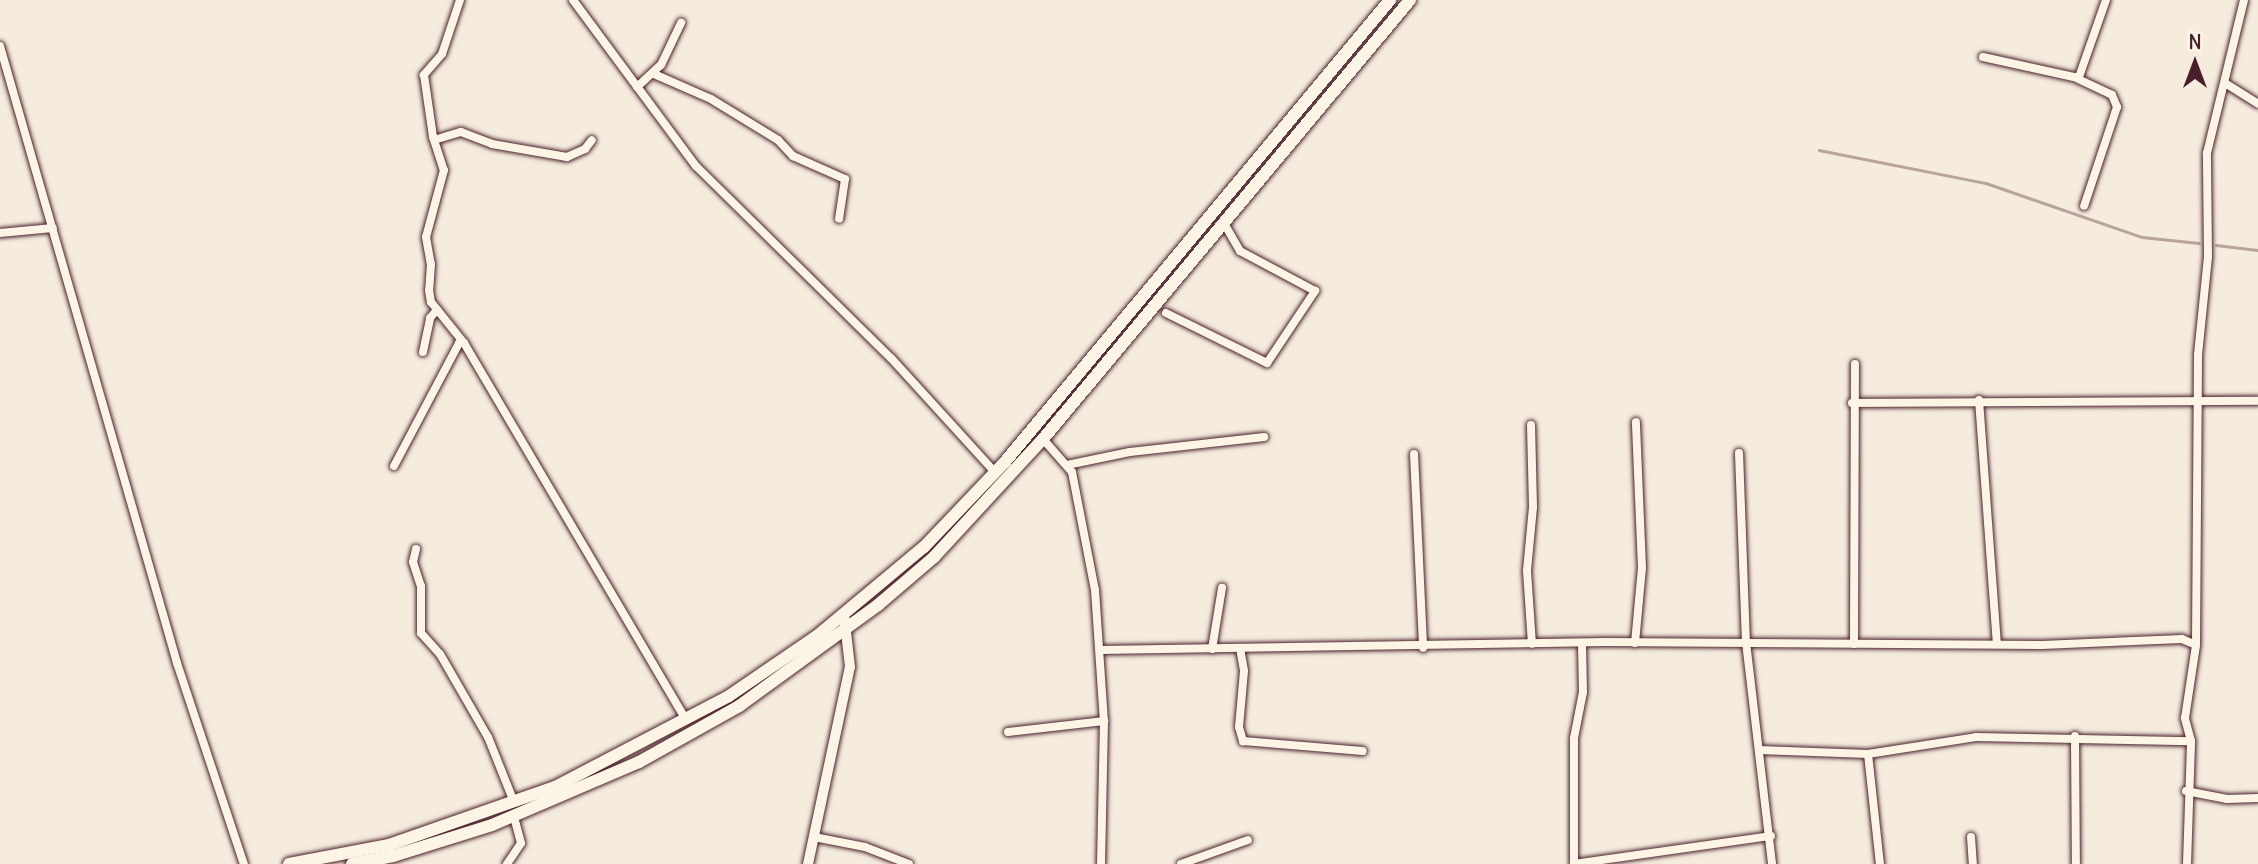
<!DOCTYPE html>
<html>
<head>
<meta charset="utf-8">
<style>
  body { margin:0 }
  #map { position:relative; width:2258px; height:864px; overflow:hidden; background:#f5ecde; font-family:Delius,sans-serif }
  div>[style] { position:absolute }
  .stream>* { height:2.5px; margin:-1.25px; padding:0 1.25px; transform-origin:1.25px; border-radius:1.25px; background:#b8a39e }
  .roads { filter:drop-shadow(0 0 2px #4a1f2b) drop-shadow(0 0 2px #4a1f2b) }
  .minor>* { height:8px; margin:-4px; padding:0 4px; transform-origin:4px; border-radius:4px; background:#fcf5e5 }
  .tertiary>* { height:10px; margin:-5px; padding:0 5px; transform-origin:5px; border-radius:5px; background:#fcf5e5 }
  .primary>* { height:12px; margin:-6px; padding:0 6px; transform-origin:6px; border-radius:6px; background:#fcf5e5 }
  span { translate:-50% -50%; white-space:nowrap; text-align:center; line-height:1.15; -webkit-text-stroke:7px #fcf5e5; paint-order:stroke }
  .north { position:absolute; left:2160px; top:28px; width:70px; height:70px; -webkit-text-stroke:5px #fcf5e5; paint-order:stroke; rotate:0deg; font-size:19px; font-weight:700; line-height:28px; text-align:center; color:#4a1f2b }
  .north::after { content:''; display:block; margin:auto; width:24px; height:32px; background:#4a1f2b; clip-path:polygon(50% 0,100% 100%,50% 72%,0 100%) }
</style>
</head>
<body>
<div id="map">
  <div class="stream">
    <i style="left:1819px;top:150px;width:170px;rotate:11.2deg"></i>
    <i style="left:1986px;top:183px;width:165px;rotate:19.1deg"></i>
    <i style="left:2142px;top:237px;width:57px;rotate:6deg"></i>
    <i style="left:2216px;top:245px;width:42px;rotate:6.8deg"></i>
  </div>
  <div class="roads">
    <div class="minor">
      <i style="left:460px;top:0;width:57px;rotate:108.4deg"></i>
      <i style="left:442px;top:54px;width:28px;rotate:131deg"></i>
      <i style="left:424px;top:75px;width:63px;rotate:81.7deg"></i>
      <i style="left:433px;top:137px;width:35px;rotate:72deg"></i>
      <i style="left:444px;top:170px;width:69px;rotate:105deg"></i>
      <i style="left:426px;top:237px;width:27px;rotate:80deg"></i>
      <i style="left:431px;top:264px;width:26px;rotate:94deg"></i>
      <i style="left:429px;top:290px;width:12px;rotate:81deg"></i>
      <i style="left:431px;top:302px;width:53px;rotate:51.2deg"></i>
      <i style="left:573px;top:0;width:207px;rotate:53.5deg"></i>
      <i style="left:696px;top:166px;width:274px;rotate:44.6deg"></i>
      <i style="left:891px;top:358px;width:153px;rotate:47.7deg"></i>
      <i style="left:0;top:46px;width:642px;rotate:73.99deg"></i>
      <i style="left:177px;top:663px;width:212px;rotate:71.6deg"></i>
      <i style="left:1983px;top:57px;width:93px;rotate:12.4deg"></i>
      <i style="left:2074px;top:77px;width:42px;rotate:25.3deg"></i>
      <i style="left:2112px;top:95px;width:13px;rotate:67deg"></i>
      <i style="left:2117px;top:107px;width:104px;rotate:108.4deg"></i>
      <i style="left:654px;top:74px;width:62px;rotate:23.7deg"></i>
      <i style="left:711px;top:99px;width:79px;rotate:31.5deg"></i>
      <i style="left:778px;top:140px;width:22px;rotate:47deg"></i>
      <i style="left:793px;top:156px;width:57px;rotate:23.9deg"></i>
      <i style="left:845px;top:179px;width:40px;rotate:98.5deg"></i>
      <i style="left:2074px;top:77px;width:5px"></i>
      <i style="left:2079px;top:77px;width:82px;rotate:-70.7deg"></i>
      <i style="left:2225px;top:83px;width:39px;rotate:32deg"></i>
      <i style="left:637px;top:87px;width:33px;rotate:-43deg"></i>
      <i style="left:661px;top:65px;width:47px;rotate:-64.5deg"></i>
      <i style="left:434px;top:140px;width:28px;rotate:-17deg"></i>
      <i style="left:461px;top:132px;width:33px;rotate:21deg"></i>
      <i style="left:492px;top:144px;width:76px;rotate:9.8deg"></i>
      <i style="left:567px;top:157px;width:20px;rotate:-24deg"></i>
      <i style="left:585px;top:149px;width:11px;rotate:-52deg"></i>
      <i style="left:0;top:233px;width:53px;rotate:-5.4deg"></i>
      <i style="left:1166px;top:313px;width:113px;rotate:26.3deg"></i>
      <i style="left:1267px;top:363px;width:87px;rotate:-56.3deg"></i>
      <i style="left:1315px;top:291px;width:85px;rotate:-151.9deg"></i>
      <i style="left:1240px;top:251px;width:34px;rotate:-120deg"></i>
      <i style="left:423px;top:352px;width:35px;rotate:-78deg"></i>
      <i style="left:430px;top:318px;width:11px;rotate:-49deg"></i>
      <i style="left:1979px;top:400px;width:244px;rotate:85.8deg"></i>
      <i style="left:1852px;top:403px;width:406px;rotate:-0.3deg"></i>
      <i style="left:1531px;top:425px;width:82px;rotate:88.6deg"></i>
      <i style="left:1533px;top:507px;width:64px;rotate:95.4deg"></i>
      <i style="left:1527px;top:571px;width:73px;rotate:86.1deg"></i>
      <i style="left:1043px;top:439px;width:44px;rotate:48.7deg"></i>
      <i style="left:1072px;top:472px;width:120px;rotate:79deg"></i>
      <i style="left:1095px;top:590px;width:131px;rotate:86.1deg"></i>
      <i style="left:1104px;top:721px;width:143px;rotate:91.2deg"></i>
      <i style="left:1739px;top:453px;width:189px;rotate:87.9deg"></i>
      <i style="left:1746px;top:642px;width:224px;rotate:83.3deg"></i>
      <i style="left:1414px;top:454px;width:194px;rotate:87.3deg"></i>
      <i style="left:1067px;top:465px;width:64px;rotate:-11.7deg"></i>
      <i style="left:1130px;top:452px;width:135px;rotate:-6.4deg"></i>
      <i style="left:394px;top:466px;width:139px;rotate:-62.1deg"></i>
      <i style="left:459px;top:343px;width:5px"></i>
      <i style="left:464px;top:343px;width:438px;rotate:59.5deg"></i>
      <i style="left:416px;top:549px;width:13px;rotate:103deg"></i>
      <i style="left:413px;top:562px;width:25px;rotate:72deg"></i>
      <i style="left:421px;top:586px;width:47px;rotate:90deg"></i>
      <i style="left:421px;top:633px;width:28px;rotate:48deg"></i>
      <i style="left:440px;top:654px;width:96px;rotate:60deg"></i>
      <i style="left:488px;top:737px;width:70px;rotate:68.2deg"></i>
      <i style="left:1635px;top:643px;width:75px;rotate:-84.7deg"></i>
      <i style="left:1642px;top:568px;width:146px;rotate:-92.4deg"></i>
      <i style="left:1854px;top:644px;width:280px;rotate:-89.8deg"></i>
      <i style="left:1240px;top:648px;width:23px;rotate:80deg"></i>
      <i style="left:1244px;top:671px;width:56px;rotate:95.1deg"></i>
      <i style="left:1239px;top:727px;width:15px;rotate:74deg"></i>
      <i style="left:1243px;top:741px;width:120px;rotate:4.8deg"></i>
      <i style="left:1212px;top:649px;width:62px;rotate:-80.7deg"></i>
      <i style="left:1100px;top:650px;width:506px;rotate:-0.91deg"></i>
      <i style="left:1606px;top:642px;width:436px;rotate:0.4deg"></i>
      <i style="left:2042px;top:645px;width:140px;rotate:-2.5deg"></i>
      <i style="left:2182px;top:639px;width:15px;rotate:23deg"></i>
      <i style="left:2196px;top:645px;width:290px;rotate:-89.6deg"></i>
      <i style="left:2198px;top:355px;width:99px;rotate:-84.2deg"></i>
      <i style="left:2208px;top:257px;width:104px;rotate:-90.6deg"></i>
      <i style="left:2207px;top:153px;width:157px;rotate:-76.4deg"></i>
      <i style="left:1008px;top:732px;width:97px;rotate:-6.5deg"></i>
      <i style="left:2075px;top:736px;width:128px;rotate:89.6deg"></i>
      <i style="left:1759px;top:750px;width:109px;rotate:2.1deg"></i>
      <i style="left:1868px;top:754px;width:109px;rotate:-8.9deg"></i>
      <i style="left:1976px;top:737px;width:215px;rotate:1.1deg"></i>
      <i style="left:1868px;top:754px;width:111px;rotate:83.8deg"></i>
      <i style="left:2186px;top:791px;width:42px;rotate:11deg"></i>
      <i style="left:2227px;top:799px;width:31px;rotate:-2deg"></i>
      <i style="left:814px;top:837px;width:52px;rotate:11.1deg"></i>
      <i style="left:865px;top:847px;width:47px;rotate:21.1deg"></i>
      <i style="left:1971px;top:837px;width:27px;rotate:86deg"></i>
      <i style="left:507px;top:864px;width:25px;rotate:-56deg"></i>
      <i style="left:521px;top:843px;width:28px;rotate:-105deg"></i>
      <i style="left:1181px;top:864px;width:71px;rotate:-19.7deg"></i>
      <i style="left:1574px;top:864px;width:126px;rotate:-90deg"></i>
      <i style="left:1574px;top:738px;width:47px;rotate:-78.9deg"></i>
      <i style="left:1583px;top:692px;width:49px;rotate:-91.2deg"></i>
      <i style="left:1574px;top:864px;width:199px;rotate:-8.1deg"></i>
      <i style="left:2187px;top:864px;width:123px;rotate:-88.1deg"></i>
      <i style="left:2191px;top:741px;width:24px;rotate:-105deg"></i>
      <i style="left:2185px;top:718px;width:74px;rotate:-81.4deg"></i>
    </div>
    <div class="tertiary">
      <i style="left:808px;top:864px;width:201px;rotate:-78deg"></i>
      <i style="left:850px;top:667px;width:53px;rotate:-96.5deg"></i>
    </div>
    <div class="primary">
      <i style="left:289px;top:864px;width:102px;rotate:-10.8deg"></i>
      <i style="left:389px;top:845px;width:176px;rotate:-19.3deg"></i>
      <i style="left:555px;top:787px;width:196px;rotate:-27.6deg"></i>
      <i style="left:729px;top:696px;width:107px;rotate:-34.3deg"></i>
      <i style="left:817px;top:636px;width:139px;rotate:-39.8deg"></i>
      <i style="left:924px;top:547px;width:116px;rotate:-46.4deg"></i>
      <i style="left:1004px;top:463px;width:603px;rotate:-50.18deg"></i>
      <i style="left:352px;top:864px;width:42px;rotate:-11deg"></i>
      <i style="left:393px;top:856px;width:104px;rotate:-17.4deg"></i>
      <i style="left:492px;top:825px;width:160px;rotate:-23.2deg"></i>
      <i style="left:639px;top:762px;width:115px;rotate:-29.2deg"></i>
      <i style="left:739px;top:706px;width:172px;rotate:-36deg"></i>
      <i style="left:878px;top:605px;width:74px;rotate:-40.6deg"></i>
      <i style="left:934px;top:557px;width:161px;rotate:-47.3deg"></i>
      <i style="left:1043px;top:439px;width:572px;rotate:-50.1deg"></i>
    </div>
  </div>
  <div class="north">N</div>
</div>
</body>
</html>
